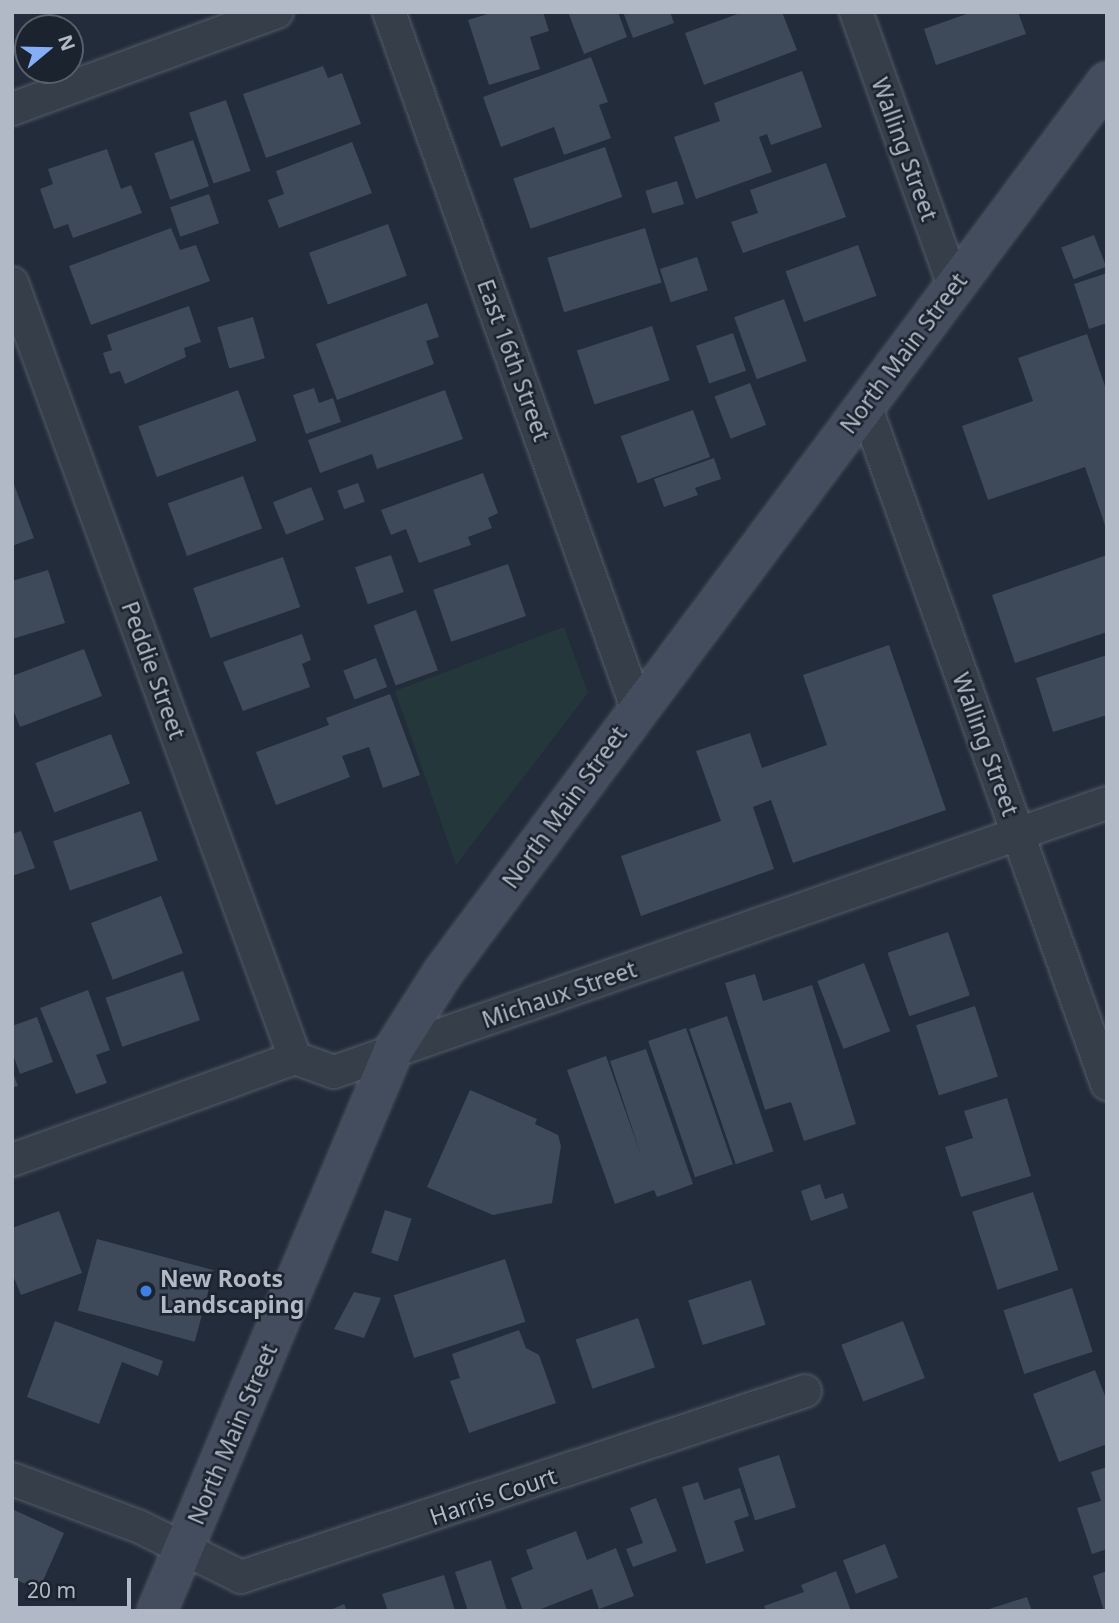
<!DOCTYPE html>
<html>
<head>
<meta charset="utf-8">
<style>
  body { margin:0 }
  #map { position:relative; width:1119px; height:1623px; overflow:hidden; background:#222c3a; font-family:"Noto Sans",sans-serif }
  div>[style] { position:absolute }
  .green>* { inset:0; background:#24383b }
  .building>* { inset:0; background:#3e4a59; transform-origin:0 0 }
  .roads { filter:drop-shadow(0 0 2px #545c68) drop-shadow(0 0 2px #545c68) }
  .minor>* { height:32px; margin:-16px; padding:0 16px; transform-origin:16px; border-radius:16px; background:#363e4a }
  .secondary>* { height:38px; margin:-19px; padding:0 19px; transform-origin:19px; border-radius:19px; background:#444d5d }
  .dots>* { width:19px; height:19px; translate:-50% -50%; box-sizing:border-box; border:4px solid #1b232f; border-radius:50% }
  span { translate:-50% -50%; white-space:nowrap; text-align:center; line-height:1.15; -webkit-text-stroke:5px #1b232f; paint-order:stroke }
  .street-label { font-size:23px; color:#b1b9c6 }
  .poi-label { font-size:23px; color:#b1b9c6; font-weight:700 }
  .left { translate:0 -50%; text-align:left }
  .frame { position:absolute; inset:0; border:14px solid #b1b9c6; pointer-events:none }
  .north { position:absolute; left:14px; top:14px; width:70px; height:70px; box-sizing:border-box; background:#1b232f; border:2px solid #575f6b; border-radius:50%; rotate:71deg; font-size:19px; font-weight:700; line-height:28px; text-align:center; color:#b1b9c6 }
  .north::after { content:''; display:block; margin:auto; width:24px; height:32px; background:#86aef6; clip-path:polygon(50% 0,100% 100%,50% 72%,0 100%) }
  .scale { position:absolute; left:14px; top:1578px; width:117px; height:32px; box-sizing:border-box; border:4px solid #b1b9c6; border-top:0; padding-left:9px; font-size:21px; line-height:24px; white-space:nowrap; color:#b1b9c6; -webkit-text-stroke:5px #1b232f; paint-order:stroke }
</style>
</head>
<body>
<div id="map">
  <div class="green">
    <i style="clip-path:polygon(564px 627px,588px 693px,456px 865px,395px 691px)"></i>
  </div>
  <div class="building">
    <i style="clip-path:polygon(494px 12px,543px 12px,549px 31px,530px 37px,540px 69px,489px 85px,468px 20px)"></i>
    <i style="clip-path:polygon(568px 12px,618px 12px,627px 37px,584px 54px)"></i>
    <i style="clip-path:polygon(623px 12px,670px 12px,674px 23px,633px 38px)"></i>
    <i style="clip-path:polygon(743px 12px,782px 12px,797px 50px,704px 85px,685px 33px)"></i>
    <i style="clip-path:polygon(972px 12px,1018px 12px,1026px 34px,936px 65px,924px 29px)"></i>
    <i style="clip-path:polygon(591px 57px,608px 102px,599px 105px,611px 138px,564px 155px,554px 127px,501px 147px,483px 97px)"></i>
    <i style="clip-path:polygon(323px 66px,328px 78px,342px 73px,361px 124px,266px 158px,243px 94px)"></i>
    <i style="clip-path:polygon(802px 71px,822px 127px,771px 145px,767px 134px,759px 137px,772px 172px,696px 199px,674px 137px,720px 121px,714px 103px)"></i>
    <i style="left:226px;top:100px;width:75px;height:39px;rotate:71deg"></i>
    <i style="left:193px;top:140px;width:49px;height:41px;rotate:71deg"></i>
    <i style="clip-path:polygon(352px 142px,372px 193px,279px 228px,268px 200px,284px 194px,276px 171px)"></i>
    <i style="left:605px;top:147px;width:53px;height:97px;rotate:71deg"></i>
    <i style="clip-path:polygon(107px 149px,121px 189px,131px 185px,142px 213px,73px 238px,68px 224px,54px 229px,40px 189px,53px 184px,48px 169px)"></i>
    <i style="clip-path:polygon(826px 163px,846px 217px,743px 253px,731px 222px,758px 213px,750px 190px)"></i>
    <i style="left:677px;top:181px;width:24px;height:33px;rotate:73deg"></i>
    <i style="left:209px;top:194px;width:31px;height:41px;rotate:71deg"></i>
    <i style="left:388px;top:224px;width:55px;height:84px;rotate:70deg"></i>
    <i style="clip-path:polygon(171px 228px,180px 250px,196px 245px,210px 281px,91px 325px,69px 266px)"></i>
    <i style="left:645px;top:228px;width:57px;height:102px;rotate:73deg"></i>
    <i style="left:1094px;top:235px;width:34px;height:35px;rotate:69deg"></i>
    <i style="left:858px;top:245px;width:54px;height:77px;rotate:70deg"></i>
    <i style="left:697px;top:257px;width:35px;height:39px;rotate:72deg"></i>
    <i style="clip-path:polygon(1107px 273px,1107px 323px,1089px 329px,1074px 284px)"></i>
    <i style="left:784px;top:299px;width:66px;height:53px;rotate:70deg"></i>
    <i style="clip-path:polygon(427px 303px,439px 337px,426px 341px,434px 364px,337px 400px,316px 344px)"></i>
    <i style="clip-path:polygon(189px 306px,201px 342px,184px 348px,186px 357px,125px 384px,120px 371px,110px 374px,103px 353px,112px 350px,107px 335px)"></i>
    <i style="left:253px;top:317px;width:43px;height:37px;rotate:74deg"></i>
    <i style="left:652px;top:326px;width:57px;height:79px;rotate:72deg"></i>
    <i style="left:733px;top:333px;width:40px;height:39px;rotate:71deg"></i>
    <i style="clip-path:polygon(1087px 334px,1107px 392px,1106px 528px,1085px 467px,988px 500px,962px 426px,1033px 401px,1018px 358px)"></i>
    <i style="left:750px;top:383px;width:45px;height:38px;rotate:69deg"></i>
    <i style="clip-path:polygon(314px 388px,319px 403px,333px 398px,341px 422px,306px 434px,293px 395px)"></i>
    <i style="left:238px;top:390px;width:54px;height:106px;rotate:70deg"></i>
    <i style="clip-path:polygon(445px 390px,463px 439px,377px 469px,372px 454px,320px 473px,308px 440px)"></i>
    <i style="left:693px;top:410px;width:50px;height:77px;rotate:70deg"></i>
    <i style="clip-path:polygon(714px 458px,721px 479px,695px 488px,698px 495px,664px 507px,654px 479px)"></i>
    <i style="clip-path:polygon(483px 473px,498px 513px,488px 518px,492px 528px,468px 537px,471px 545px,419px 563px,406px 529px,391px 535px,381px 510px)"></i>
    <i style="left:243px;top:476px;width:56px;height:80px;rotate:70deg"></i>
    <i style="clip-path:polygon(12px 479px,34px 538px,12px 546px)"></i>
    <i style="left:358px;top:483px;width:20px;height:22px;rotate:70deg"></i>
    <i style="left:311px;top:487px;width:35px;height:41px;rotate:68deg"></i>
    <i style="left:391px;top:555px;width:39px;height:38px;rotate:71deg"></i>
    <i style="clip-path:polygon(1107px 555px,1107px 632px,1015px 663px,992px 595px)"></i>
    <i style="left:283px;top:557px;width:53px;height:95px;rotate:71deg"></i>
    <i style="left:508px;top:564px;width:55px;height:79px;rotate:71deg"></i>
    <i style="clip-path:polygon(48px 570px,65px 623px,12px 639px,12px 581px)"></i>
    <i style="left:416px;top:610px;width:64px;height:45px;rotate:70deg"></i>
    <i style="clip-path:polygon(302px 634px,311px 660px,302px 664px,310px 687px,243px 711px,223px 662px)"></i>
    <i style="clip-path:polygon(889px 645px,946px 810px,793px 863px,771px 800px,753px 807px,774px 869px,641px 916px,621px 856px,721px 821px,696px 751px,750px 733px,762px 768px,827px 745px,803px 675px)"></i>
    <i style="clip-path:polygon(84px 649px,102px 696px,20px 727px,12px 707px,12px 676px)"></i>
    <i style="clip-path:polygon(1107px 655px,1107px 715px,1053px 732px,1036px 678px)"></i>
    <i style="left:376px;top:658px;width:31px;height:35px;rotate:69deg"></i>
    <i style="clip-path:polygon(390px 694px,420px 775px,383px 788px,369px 747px,342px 756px,350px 777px,276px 805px,256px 752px,329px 725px,326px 718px)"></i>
    <i style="left:111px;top:734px;width:53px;height:81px;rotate:69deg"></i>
    <i style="left:141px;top:811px;width:52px;height:93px;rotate:71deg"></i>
    <i style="clip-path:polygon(21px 831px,35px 868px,12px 876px,12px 834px)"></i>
    <i style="left:161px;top:896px;width:61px;height:75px;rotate:69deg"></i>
    <i style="left:948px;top:932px;width:67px;height:64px;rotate:71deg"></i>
    <i style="left:864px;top:963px;width:73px;height:50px;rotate:69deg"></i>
    <i style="left:183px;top:971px;width:52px;height:82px;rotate:71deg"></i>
    <i style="clip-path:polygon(755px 974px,763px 1001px,812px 985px,856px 1124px,804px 1141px,791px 1102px,765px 1110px,725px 983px)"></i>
    <i style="clip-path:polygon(88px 990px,110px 1050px,96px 1055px,107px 1083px,76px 1094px,40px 1008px)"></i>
    <i style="left:975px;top:1006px;width:74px;height:62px;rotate:72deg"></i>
    <i style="left:727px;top:1016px;width:143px;height:40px;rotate:71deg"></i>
    <i style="clip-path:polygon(37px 1017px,53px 1062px,20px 1074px,12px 1052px,12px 1026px)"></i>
    <i style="left:686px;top:1028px;width:144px;height:40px;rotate:71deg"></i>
    <i style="clip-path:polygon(646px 1049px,693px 1184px,657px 1197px,654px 1190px,615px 1204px,567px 1070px,606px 1056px,641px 1155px,610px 1061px)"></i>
    <i style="clip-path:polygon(12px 1070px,18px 1086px,12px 1088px)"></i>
    <i style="clip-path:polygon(470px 1090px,537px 1119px,535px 1124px,558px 1135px,561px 1146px,552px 1203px,493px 1215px,427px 1187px)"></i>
    <i style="clip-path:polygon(1007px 1098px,1031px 1176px,961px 1197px,945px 1147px,973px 1138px,964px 1111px)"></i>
    <i style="clip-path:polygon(820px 1184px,825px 1199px,843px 1193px,848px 1208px,811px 1221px,801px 1191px)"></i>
    <i style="left:1033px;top:1192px;width:82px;height:64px;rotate:72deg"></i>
    <i style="left:385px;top:1210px;width:28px;height:45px;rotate:18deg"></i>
    <i style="clip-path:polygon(59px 1211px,82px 1273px,21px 1295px,12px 1273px,12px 1228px)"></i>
    <i style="left:97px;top:1239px;width:121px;height:74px;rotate:15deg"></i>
    <i style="left:505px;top:1259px;width:66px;height:117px;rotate:72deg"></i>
    <i style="left:751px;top:1280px;width:47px;height:66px;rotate:72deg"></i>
    <i style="left:1072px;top:1288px;width:67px;height:72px;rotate:72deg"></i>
    <i style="clip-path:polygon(354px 1292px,381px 1298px,364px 1338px,334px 1329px)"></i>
    <i style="left:638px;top:1318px;width:52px;height:66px;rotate:71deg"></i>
    <i style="clip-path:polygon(55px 1321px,163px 1361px,158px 1376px,122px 1362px,99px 1424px,27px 1397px)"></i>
    <i style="left:903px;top:1321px;width:61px;height:66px;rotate:69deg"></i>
    <i style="clip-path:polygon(519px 1330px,526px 1348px,539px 1355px,556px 1403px,469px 1433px,450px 1381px,460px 1378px,452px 1354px)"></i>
    <i style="clip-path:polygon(1095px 1370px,1107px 1401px,1107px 1444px,1059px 1462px,1033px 1394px)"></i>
    <i style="left:779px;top:1455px;width:55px;height:43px;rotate:72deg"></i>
    <i style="clip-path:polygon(1107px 1467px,1107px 1549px,1092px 1554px,1077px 1508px,1101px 1501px,1091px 1472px)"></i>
    <i style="clip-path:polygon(698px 1482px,704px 1500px,740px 1488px,749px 1516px,734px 1521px,744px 1551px,706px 1564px,682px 1487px)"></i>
    <i style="clip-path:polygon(656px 1498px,677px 1551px,633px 1567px,626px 1549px,643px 1543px,630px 1508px)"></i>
    <i style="clip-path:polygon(12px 1509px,64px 1533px,39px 1590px,12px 1578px)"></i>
    <i style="clip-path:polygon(576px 1531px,587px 1560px,616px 1548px,634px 1596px,599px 1609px,592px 1589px,536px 1611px,523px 1611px,511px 1578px,533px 1569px,526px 1550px)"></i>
    <i style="left:885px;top:1544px;width:36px;height:45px;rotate:69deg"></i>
    <i style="clip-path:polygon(491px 1560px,507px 1611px,468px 1611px,455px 1572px)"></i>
    <i style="clip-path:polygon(836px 1571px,851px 1611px,766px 1611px,764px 1606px,804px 1592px,801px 1585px)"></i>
    <i style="clip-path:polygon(1107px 1571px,1107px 1611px,1104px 1611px,1093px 1576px)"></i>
    <i style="clip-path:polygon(444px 1575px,455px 1611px,388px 1611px,382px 1594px)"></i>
    <i style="clip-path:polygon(1027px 1597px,1032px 1611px,986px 1611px,986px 1610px)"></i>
    <i style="clip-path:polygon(344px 1604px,347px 1611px,328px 1611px)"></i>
  </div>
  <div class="roads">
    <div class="minor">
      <i style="left:389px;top:12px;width:739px;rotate:70.39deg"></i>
      <i style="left:856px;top:12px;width:290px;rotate:70.3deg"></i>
      <i style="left:12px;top:109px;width:282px;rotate:-20.1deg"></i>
      <i style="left:12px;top:283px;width:825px;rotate:69.94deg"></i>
      <i style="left:865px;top:405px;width:721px;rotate:70.38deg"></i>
      <i style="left:12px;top:1160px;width:301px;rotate:-19.8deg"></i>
      <i style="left:295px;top:1058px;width:41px;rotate:19.7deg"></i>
      <i style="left:334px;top:1072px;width:818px;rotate:-19.19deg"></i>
      <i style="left:12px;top:1479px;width:134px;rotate:20.5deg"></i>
      <i style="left:138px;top:1526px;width:115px;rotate:26.3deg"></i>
      <i style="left:241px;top:1577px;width:594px;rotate:-18.25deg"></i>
    </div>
    <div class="secondary">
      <i style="left:157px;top:1611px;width:608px;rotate:-67.15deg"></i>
      <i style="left:393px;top:1051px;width:95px;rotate:-57.5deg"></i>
      <i style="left:444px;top:971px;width:1109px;rotate:-53.29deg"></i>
    </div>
  </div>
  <div class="dots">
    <i style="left:146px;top:1291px;background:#3f7fe0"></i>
  </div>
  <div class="street-label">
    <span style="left:905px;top:149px;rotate:70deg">Walling Street</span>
    <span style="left:903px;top:353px;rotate:-53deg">North Main Street</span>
    <span style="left:514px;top:360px;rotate:70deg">East 16th Street</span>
    <span style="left:154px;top:670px;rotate:70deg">Peddie Street</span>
    <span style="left:986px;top:744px;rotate:70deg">Walling Street</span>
    <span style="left:564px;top:807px;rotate:-54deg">North Main Street</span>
    <span style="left:559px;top:994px;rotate:-19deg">Michaux Street</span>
    <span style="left:232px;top:1434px;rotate:-67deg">North Main Street</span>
    <span style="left:493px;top:1496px;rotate:-19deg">Harris Court</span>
  </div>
  <div class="poi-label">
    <span class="left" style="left:160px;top:1291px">New Roots<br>Landscaping</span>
  </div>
  <div class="frame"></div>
  <div class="north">N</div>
  <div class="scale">20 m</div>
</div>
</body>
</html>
